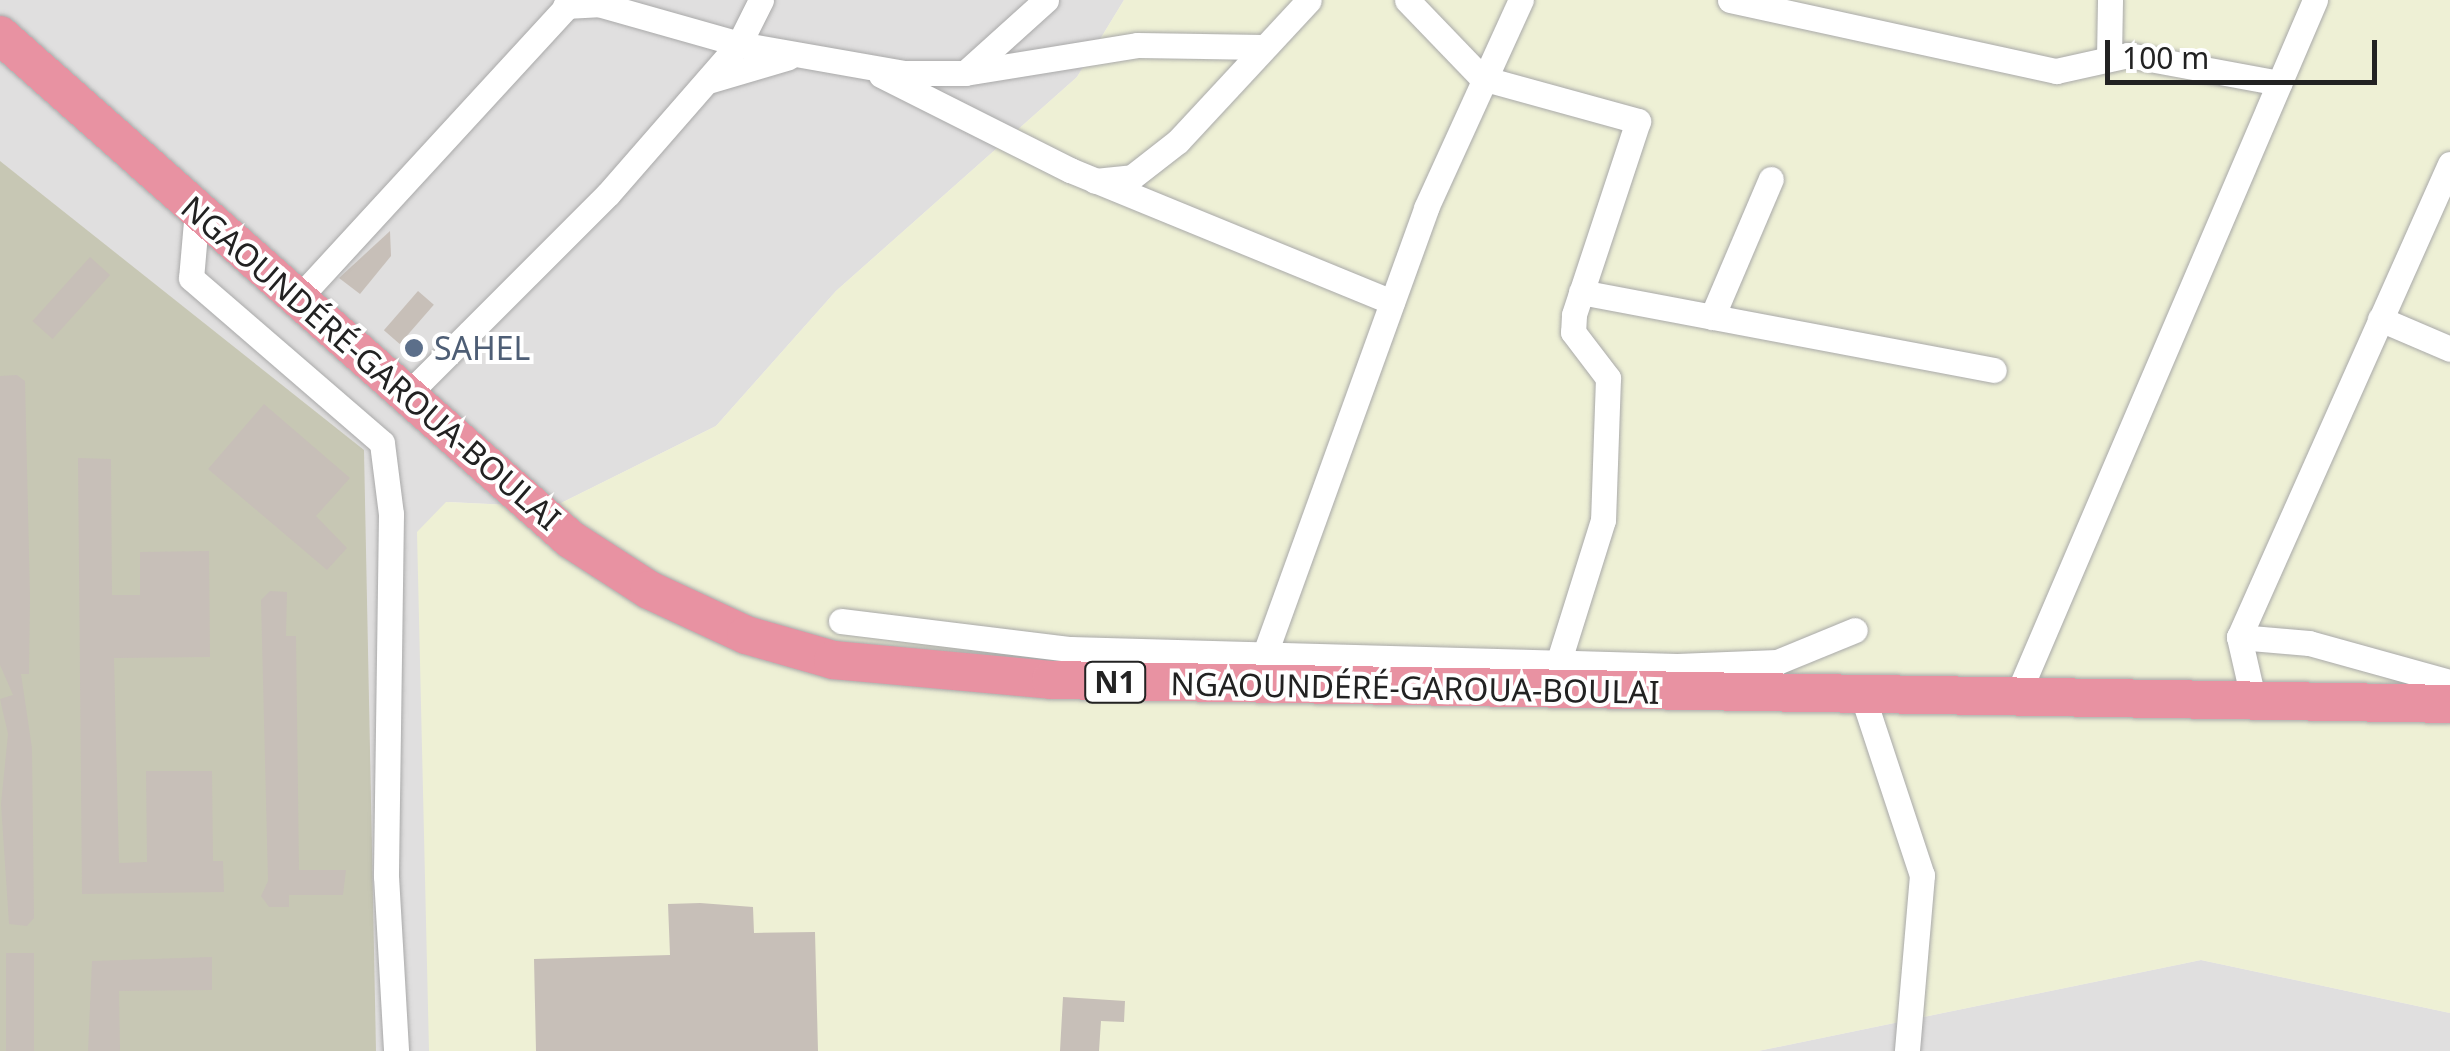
<!DOCTYPE html>
<html>
<head>
<meta charset="utf-8">
<style>
  body { margin:0 }
  #map { position:relative; width:2450px; height:1051px; overflow:hidden; background:#f2efe9; font-family:"Noto Sans",sans-serif }
  div>[style] { position:absolute }
  .residential>* { inset:0; background:#e0dfdf }
  .construction>* { inset:0; background:#c7c7b4 }
  .farmland>* { inset:0; background:#eef0d5 }
  .building>* { inset:0; background:#c7bfb8; transform-origin:0 0 }
  .roads { filter:drop-shadow(0 0 2px #a9a9a9) drop-shadow(0 0 2px #a9a9a9) }
  .minor>* { height:25px; margin:-12.5px; padding:0 12.5px; transform-origin:12.5px; border-radius:12.5px; background:#fff }
  .highway>* { height:38px; margin:-19px; padding:0 19px; transform-origin:19px; border-radius:19px; background:#e892a2 }
  .dots>* { width:28px; height:28px; translate:-50% -50%; box-sizing:border-box; border:5px solid #fff; border-radius:50% }
  span { translate:-50% -50%; white-space:nowrap; text-align:center; line-height:1.15; -webkit-text-stroke:8px #fff; paint-order:stroke }
  .shield-label span { padding:2px 8px; background:#fff; border:2px solid; border-radius:8px; -webkit-text-stroke-width:0 }
  .shield-label { font-size:30px; color:#222; font-weight:700 }
  .service-label { font-size:32px; color:#4e5e75 }
  .left { translate:0 -50%; text-align:left }
  .street-label { font-size:32px; color:#222 }
  .scale { position:absolute; left:2105px; top:40px; width:272px; height:45px; box-sizing:border-box; border:5px solid #222; border-top:0; padding-left:12px; font-size:30px; line-height:35px; white-space:nowrap; color:#222; -webkit-text-stroke:8px #fff; paint-order:stroke }
</style>
</head>
<body>
<div id="map">
  <div class="residential">
    <i style="clip-path:polygon(0 0,1124px 0,1077px 77px,836px 291px,716px 426px,553px 507px,448px 502px,1145px 1051px,0 1051px)"></i>
    <i style="clip-path:polygon(2201px 960px,2450px 1013px,2450px 1051px,1758px 1051px)"></i>
  </div>
  <div class="construction">
    <i style="clip-path:polygon(0 161px,364px 450px,376px 1051px,0 1051px)"></i>
  </div>
  <div class="farmland">
    <i style="clip-path:polygon(1124px 0,2450px 0,2450px 1013px,2201px 960px,1758px 1051px,429px 1051px,417px 532px,446px 502px,553px 507px,716px 426px,836px 291px,1077px 77px)"></i>
  </div>
  <div class="building">
    <i style="clip-path:polygon(390px 231px,391px 256px,360px 294px,339px 278px)"></i>
    <i style="left:90px;top:257px;width:27px;height:86px;rotate:42deg"></i>
    <i style="left:418px;top:291px;width:21px;height:52px;rotate:41deg"></i>
    <i style="clip-path:polygon(17px 375px,25px 381px,30px 597px,29px 674px,21px 674px,32px 748px,34px 918px,27px 926px,9px 924px,1px 804px,8px 734px,0 699px,13px 695px,0 665px,0 376px)"></i>
    <i style="clip-path:polygon(264px 404px,350px 478px,316px 516px,347px 548px,327px 570px,208px 469px)"></i>
    <i style="clip-path:polygon(78px 458px,111px 459px,112px 595px,140px 595px,140px 552px,209px 551px,210px 657px,114px 658px,119px 863px,147px 862px,146px 771px,212px 771px,213px 861px,223px 861px,224px 892px,82px 894px)"></i>
    <i style="clip-path:polygon(270px 591px,287px 592px,286px 636px,296px 636px,299px 870px,346px 870px,343px 895px,289px 895px,289px 907px,269px 907px,261px 896px,268px 881px,261px 600px)"></i>
    <i style="clip-path:polygon(700px 903px,753px 907px,754px 933px,815px 932px,818px 1051px,536px 1051px,534px 959px,670px 955px,668px 904px)"></i>
    <i style="left:6px;top:953px;width:28px;height:98px"></i>
    <i style="clip-path:polygon(212px 957px,212px 990px,119px 991px,120px 1051px,88px 1051px,92px 961px)"></i>
    <i style="clip-path:polygon(1063px 997px,1125px 1001px,1124px 1022px,1101px 1021px,1099px 1051px,1060px 1051px)"></i>
  </div>
  <div class="roads">
    <div class="minor">
      <i style="left:1407px;top:0;width:108px;rotate:46.1deg"></i>
      <i style="left:1482px;top:78px;width:162px;rotate:15.4deg"></i>
      <i style="left:1638px;top:121px;width:204px;rotate:108.3deg"></i>
      <i style="left:1574px;top:315px;width:17px;rotate:93deg"></i>
      <i style="left:1573px;top:332px;width:58px;rotate:52.7deg"></i>
      <i style="left:1608px;top:378px;width:142px;rotate:92deg"></i>
      <i style="left:1603px;top:520px;width:157px;rotate:107.4deg"></i>
      <i style="left:1730px;top:0;width:334px;rotate:12.3deg"></i>
      <i style="left:2056px;top:71px;width:74px;rotate:-12.5deg"></i>
      <i style="left:2128px;top:55px;width:154px;rotate:10.5deg"></i>
      <i style="left:565px;top:6px;width:33px;rotate:-3deg"></i>
      <i style="left:598px;top:4px;width:147px;rotate:15.8deg"></i>
      <i style="left:739px;top:44px;width:168px;rotate:10deg"></i>
      <i style="left:904px;top:73px;width:61px"></i>
      <i style="left:965px;top:73px;width:174px;rotate:-9.2deg"></i>
      <i style="left:1137px;top:45px;width:126px;rotate:0.9deg"></i>
      <i style="left:2109px;top:58px;width:58px;rotate:-89deg"></i>
      <i style="left:965px;top:73px;width:109px;rotate:-42deg"></i>
      <i style="left:881px;top:75px;width:212px;rotate:26.7deg"></i>
      <i style="left:1070px;top:170px;width:348px;rotate:22.3deg"></i>
      <i style="left:708px;top:81px;width:84px;rotate:-16.5deg"></i>
      <i style="left:1095px;top:181px;width:37px;rotate:-6deg"></i>
      <i style="left:1132px;top:177px;width:58px;rotate:-38deg"></i>
      <i style="left:1178px;top:141px;width:192px;rotate:-47.1deg"></i>
      <i style="left:197px;top:210px;width:68px;rotate:95deg"></i>
      <i style="left:191px;top:278px;width:252px;rotate:40.8deg"></i>
      <i style="left:382px;top:443px;width:72px;rotate:82.8deg"></i>
      <i style="left:391px;top:514px;width:362px;rotate:90.8deg"></i>
      <i style="left:386px;top:876px;width:175px;rotate:86.7deg"></i>
      <i style="left:1581px;top:292px;width:420px;rotate:10.7deg"></i>
      <i style="left:295px;top:302px;width:410px;rotate:-47.4deg"></i>
      <i style="left:1712px;top:317px;width:150px;rotate:-66.9deg"></i>
      <i style="left:2380px;top:319px;width:76px;rotate:23.2deg"></i>
      <i style="left:403px;top:399px;width:290px;rotate:-45deg"></i>
      <i style="left:608px;top:194px;width:199px;rotate:-48.9deg"></i>
      <i style="left:739px;top:44px;width:49px;rotate:-63.4deg"></i>
      <i style="left:841px;top:621px;width:231px;rotate:7deg"></i>
      <i style="left:1070px;top:649px;width:607px;rotate:1.6deg"></i>
      <i style="left:1677px;top:666px;width:100px;rotate:-2.3deg"></i>
      <i style="left:1777px;top:662px;width:84px;rotate:-22.3deg"></i>
      <i style="left:2239px;top:637px;width:70px;rotate:4.9deg"></i>
      <i style="left:2309px;top:643px;width:146px;rotate:15.5deg"></i>
      <i style="left:1263px;top:659px;width:480px;rotate:-70.1deg"></i>
      <i style="left:1426px;top:208px;width:229px;rotate:-65.5deg"></i>
      <i style="left:1862px;top:694px;width:191px;rotate:71.7deg"></i>
      <i style="left:1922px;top:875px;width:177px;rotate:94.9deg"></i>
      <i style="left:2017px;top:696px;width:757px;rotate:-66.82deg"></i>
      <i style="left:2253px;top:698px;width:63px;rotate:-102.9deg"></i>
      <i style="left:2239px;top:637px;width:518px;rotate:-65.96deg"></i>
    </div>
    <div class="highway">
      <i style="left:0;top:35px;width:761px;rotate:41.48deg"></i>
      <i style="left:570px;top:539px;width:94px;rotate:32.8deg"></i>
      <i style="left:649px;top:590px;width:107px;rotate:24.9deg"></i>
      <i style="left:746px;top:635px;width:91px;rotate:16deg"></i>
      <i style="left:833px;top:660px;width:219px;rotate:5.2deg"></i>
      <i style="left:1051px;top:680px;width:1399px;rotate:0.98deg"></i>
    </div>
  </div>
  <div class="dots">
    <i style="left:414px;top:348px;background:#5c6f8a"></i>
  </div>
  <div class="shield-label">
    <span style="left:1115px;top:682px">N1</span>
  </div>
  <div class="service-label">
    <span class="left" style="left:434px;top:348px">SAHEL</span>
  </div>
  <div class="street-label">
    <span style="left:371px;top:363px;rotate:41deg">NGAOUNDÉRÉ-GAROUA-BOULAI</span>
    <span style="left:1415px;top:688px;rotate:1deg">NGAOUNDÉRÉ-GAROUA-BOULAI</span>
  </div>
  <div class="scale">100 m</div>
</div>
</body>
</html>
